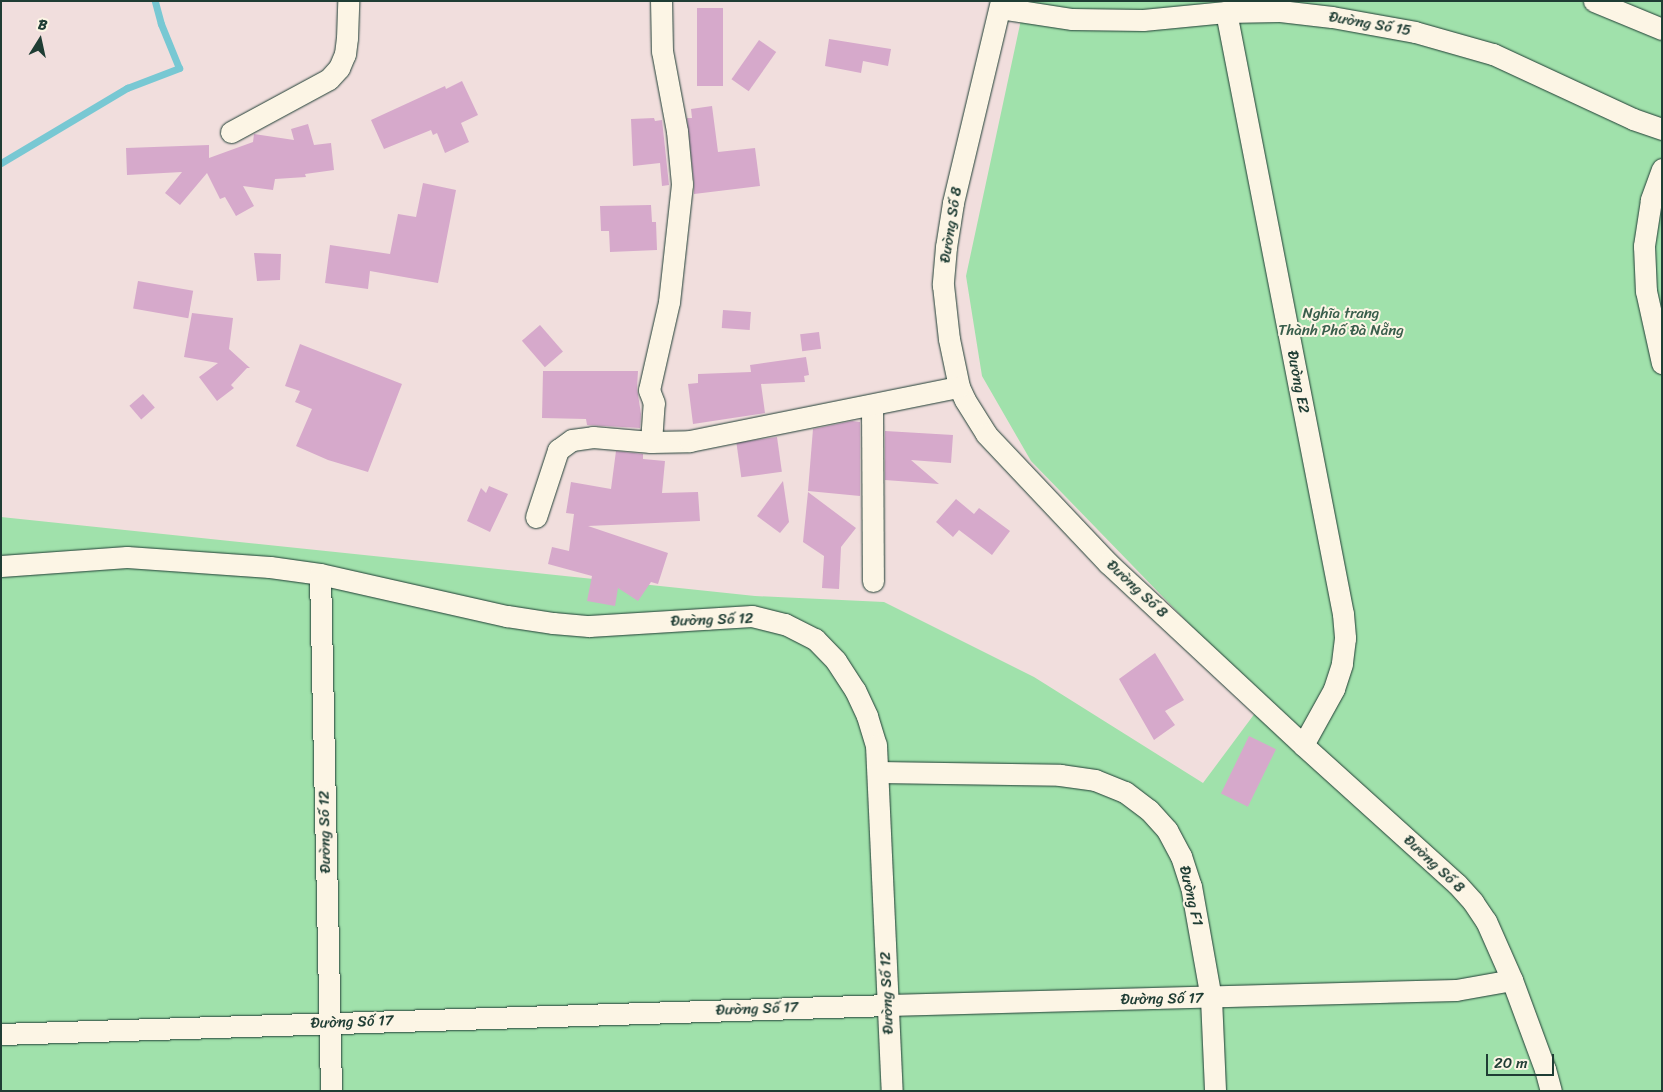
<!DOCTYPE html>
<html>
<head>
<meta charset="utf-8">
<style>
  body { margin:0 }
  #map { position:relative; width:1663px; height:1092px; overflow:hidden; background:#f1dedd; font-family:Sriracha,sans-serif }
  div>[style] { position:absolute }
  .green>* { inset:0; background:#a0e1ab }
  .stream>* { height:7px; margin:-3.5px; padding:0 3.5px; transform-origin:3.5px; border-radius:3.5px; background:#78c8d3 }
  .building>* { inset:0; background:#d6a9cb; transform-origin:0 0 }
  .roads { filter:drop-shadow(0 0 1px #1f3d34) drop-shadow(0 0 1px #1f3d34) }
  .minor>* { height:21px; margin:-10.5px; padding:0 10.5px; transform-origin:10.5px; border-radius:10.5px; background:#fcf5e5 }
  span { translate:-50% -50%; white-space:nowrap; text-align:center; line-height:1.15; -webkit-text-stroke:4px #fcf5e5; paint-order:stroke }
  .street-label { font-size:15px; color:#1f3d34 }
  .park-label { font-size:15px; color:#395e4c }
  .frame { position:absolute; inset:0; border:2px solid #1f3d34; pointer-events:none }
  .north { position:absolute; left:15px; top:15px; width:50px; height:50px; -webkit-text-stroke:4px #fcf5e5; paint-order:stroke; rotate:10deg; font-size:14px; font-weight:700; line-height:20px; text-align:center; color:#1f3d34 }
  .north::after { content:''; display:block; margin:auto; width:18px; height:22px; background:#1f3d34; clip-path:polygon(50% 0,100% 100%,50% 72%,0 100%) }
  .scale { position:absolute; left:1486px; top:1054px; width:68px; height:22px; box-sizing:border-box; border:2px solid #1f3d34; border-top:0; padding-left:6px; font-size:15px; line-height:18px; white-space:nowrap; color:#1f3d34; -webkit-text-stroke:4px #fcf5e5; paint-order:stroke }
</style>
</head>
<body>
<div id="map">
  <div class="green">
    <i style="clip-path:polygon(1025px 1px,1662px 1px,1662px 1091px,1px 1091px,1px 517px,755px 596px,884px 602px,1034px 677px,1203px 783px,1264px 701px,1031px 461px,982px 376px,966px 276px)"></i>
  </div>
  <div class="stream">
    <i style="left:1px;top:163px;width:147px;rotate:-30.8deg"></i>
    <i style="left:127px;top:88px;width:56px;rotate:-21deg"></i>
    <i style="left:179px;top:68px;width:48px;rotate:-112.2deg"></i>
    <i style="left:161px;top:24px;width:24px;rotate:-105deg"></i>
  </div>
  <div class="building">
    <i style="left:697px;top:8px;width:26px;height:78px"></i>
    <i style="clip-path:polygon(829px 39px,891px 49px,888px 66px,863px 61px,861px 73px,825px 66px)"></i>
    <i style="left:759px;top:40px;width:21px;height:48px;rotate:35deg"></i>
    <i style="clip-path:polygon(462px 81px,478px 115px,461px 123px,469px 142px,445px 153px,437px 133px,433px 135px,431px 130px,384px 149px,371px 120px,445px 86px,446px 89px)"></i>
    <i style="clip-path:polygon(712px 106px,718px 152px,755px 148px,760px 186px,694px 194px,694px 183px,687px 118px,692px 118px,691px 109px)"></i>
    <i style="clip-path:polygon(654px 118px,655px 121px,662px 120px,669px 185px,662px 186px,660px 163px,633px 166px,631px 119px)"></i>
    <i style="clip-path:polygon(308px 124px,314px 145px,331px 143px,334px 170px,305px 174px,306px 177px,275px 179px,273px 190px,243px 186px,254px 206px,236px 216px,225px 197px,220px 199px,207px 173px,180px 205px,165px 193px,182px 172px,127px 175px,126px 148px,209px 145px,209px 158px,253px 142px,254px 134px,294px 140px,291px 129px)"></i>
    <i style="clip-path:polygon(423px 183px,456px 190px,438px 283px,370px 271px,368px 289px,325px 283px,330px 245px,390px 254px,398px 214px,416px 217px)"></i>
    <i style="clip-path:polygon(651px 205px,652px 222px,656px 222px,657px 250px,610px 252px,609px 231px,601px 231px,600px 206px)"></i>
    <i style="clip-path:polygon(254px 253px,281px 254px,280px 280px,257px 281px)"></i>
    <i style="left:138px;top:281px;width:56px;height:28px;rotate:10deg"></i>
    <i style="left:723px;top:310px;width:28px;height:18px;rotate:4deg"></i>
    <i style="clip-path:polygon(192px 313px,233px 318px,229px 349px,250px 368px,247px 368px,231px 385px,234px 388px,217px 401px,199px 377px,218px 363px,184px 357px)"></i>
    <i style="left:540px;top:325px;width:35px;height:24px;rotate:49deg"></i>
    <i style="left:819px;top:332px;width:17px;height:19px;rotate:83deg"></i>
    <i style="clip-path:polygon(300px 344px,402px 384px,368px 472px,328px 460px,296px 446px,312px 409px,295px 402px,300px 391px,285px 386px)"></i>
    <i style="clip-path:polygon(806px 357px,809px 375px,804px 376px,805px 382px,761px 384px,765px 413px,693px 424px,688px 384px,698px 383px,698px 374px,751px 372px,750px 365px)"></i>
    <i style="clip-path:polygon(543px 371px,638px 371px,637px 388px,641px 414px,640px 428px,587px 425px,586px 419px,542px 418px)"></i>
    <i style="left:143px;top:394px;width:18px;height:18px;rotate:49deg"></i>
    <i style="clip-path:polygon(852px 421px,860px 422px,860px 496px,808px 491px,813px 429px)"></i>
    <i style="clip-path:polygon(885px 431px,953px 435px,951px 463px,911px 460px,939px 484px,885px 480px)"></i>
    <i style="left:777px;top:437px;width:35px;height:41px;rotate:82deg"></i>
    <i style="clip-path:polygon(616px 451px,643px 454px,643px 459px,665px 461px,662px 493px,698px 492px,700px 521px,588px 526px,668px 553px,658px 584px,651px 582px,638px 601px,618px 588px,615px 606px,587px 601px,592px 576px,548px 564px,552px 547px,569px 551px,574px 514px,566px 513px,571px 482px,611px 489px)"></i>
    <i style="clip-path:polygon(783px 481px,789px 522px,780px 533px,757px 516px)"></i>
    <i style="clip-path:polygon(489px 486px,508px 494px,490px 532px,467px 521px,481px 488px,486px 493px)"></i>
    <i style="clip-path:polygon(808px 492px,856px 528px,841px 547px,839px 589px,822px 588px,824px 556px,803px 542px)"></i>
    <i style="clip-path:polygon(956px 499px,974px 514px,979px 508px,1010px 531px,992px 555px,959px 530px,953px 537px,936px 522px)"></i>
    <i style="clip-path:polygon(1155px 653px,1184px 700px,1165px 711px,1175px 725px,1154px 740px,1119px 679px)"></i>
    <i style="left:1249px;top:736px;width:30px;height:64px;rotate:26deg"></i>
  </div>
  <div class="roads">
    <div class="minor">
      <i style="left:1001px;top:1px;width:208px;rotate:103.4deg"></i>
      <i style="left:953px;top:203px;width:45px;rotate:99deg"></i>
      <i style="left:946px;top:247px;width:38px;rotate:95deg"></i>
      <i style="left:943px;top:285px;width:54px;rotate:83.7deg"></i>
      <i style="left:949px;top:339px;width:49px;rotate:78.2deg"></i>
      <i style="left:959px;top:387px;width:14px;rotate:65deg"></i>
      <i style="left:965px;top:400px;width:40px;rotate:58deg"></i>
      <i style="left:986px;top:434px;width:178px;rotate:46.6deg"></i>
      <i style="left:1108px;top:563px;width:267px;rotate:43deg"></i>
      <i style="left:1303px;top:745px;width:207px;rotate:42.1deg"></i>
      <i style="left:1457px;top:884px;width:24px;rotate:48deg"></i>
      <i style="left:1473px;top:902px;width:23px;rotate:56deg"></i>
      <i style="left:1486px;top:921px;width:64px;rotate:66.2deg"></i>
      <i style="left:1512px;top:980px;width:95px;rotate:69.7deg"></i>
      <i style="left:1545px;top:1069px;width:23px;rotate:75deg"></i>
      <i style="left:1594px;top:1px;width:74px;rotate:22.4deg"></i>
      <i style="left:1000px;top:8px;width:73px;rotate:8.7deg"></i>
      <i style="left:1072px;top:19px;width:71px;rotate:0.8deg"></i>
      <i style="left:1143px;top:20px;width:83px;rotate:-5.5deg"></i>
      <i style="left:1226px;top:12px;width:54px;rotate:-1.1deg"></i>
      <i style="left:1280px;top:11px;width:52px;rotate:6.6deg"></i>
      <i style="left:1332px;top:17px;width:84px;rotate:10.2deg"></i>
      <i style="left:1415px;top:32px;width:81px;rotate:15.8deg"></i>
      <i style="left:1493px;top:54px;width:154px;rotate:24.9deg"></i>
      <i style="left:1633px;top:119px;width:31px;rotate:19deg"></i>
      <i style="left:1226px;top:12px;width:613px;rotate:79deg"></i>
      <i style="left:1343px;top:614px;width:24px;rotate:85deg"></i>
      <i style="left:1345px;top:638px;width:26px;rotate:97deg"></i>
      <i style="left:1342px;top:664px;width:26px;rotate:108deg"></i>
      <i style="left:1334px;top:689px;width:64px;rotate:119deg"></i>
      <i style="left:231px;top:132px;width:111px;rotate:-28.4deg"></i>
      <i style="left:329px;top:79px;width:15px;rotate:-48deg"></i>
      <i style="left:339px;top:68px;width:15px;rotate:-67deg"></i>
      <i style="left:345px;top:54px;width:16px;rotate:-83deg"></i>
      <i style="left:347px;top:38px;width:37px;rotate:-88deg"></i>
      <i style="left:1662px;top:169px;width:33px;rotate:110deg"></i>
      <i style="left:1651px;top:200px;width:47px;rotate:98.7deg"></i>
      <i style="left:1644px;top:246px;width:45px;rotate:87.5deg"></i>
      <i style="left:1646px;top:291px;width:74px;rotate:77.5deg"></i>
      <i style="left:872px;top:405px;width:176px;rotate:89.7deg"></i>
      <i style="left:651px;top:442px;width:39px;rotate:-86deg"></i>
      <i style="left:654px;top:403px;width:14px;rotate:-111deg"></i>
      <i style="left:649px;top:390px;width:90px;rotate:-77.2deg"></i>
      <i style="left:669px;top:302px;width:119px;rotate:-83.7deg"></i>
      <i style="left:682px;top:184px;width:53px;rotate:-95.4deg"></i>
      <i style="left:677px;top:131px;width:81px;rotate:-100.6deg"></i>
      <i style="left:662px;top:51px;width:50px;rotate:-91.1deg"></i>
      <i style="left:536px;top:517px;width:71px;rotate:-71.8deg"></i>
      <i style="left:558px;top:450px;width:17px;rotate:-36deg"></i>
      <i style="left:572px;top:440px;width:21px;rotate:-8deg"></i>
      <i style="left:593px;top:437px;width:58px;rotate:4.9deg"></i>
      <i style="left:651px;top:442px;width:39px;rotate:-1deg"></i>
      <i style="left:690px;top:441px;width:274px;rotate:-11.4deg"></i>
      <i style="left:1px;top:566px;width:126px;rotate:-4.1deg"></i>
      <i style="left:127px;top:557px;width:143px;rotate:4deg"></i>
      <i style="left:270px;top:567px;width:50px;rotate:8deg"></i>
      <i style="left:320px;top:574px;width:192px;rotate:12.7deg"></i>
      <i style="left:507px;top:616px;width:47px;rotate:8.7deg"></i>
      <i style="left:553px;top:623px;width:36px;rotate:5deg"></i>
      <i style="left:589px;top:626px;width:163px;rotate:-3.5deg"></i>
      <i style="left:752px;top:616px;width:34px;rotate:14deg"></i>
      <i style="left:785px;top:624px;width:34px;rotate:27deg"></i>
      <i style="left:815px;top:639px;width:30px;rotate:46deg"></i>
      <i style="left:836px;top:661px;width:35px;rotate:57deg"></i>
      <i style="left:855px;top:690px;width:29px;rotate:65deg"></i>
      <i style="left:867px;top:716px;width:30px;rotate:73deg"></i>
      <i style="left:876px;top:745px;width:346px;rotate:87.4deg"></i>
      <i style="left:320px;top:574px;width:517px;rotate:88.78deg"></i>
      <i style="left:878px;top:772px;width:182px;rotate:0.9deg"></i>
      <i style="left:1060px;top:775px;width:35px;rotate:8deg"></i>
      <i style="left:1095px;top:780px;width:32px;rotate:22deg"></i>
      <i style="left:1125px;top:792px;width:30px;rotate:37deg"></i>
      <i style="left:1149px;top:810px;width:27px;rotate:48deg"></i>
      <i style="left:1167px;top:830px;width:30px;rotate:62deg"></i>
      <i style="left:1181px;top:856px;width:32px;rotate:72deg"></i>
      <i style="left:1191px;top:886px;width:114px;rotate:79.9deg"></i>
      <i style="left:1211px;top:998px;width:93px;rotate:87.5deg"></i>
      <i style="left:1px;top:1034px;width:887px;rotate:-1.87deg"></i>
      <i style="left:888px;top:1005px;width:568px;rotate:-1.51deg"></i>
      <i style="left:1456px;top:990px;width:57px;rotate:-10.1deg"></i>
    </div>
  </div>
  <div class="street-label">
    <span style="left:1370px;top:24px;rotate:10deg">Đường Số 15</span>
    <span style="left:951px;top:225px;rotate:-81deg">Đường Số 8</span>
    <span style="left:1298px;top:382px;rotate:79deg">Đường E2</span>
    <span style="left:1137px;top:589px;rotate:43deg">Đường Số 8</span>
    <span style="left:712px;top:620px;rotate:-2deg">Đường Số 12</span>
    <span style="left:325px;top:832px;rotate:-91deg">Đường Số 12</span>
    <span style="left:1434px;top:864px;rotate:43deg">Đường Số 8</span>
    <span style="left:1191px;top:896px;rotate:77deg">Đường F1</span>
    <span style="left:887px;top:993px;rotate:-92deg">Đường Số 12</span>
    <span style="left:1162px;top:999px;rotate:-1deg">Đường Số 17</span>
    <span style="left:757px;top:1009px;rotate:-2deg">Đường Số 17</span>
    <span style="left:352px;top:1022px;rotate:-2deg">Đường Số 17</span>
  </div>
  <div class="park-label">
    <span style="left:1341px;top:322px">Nghĩa trang<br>Thành Phố Đà Nẵng</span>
  </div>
  <div class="frame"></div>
  <div class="north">B</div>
  <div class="scale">20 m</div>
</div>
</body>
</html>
